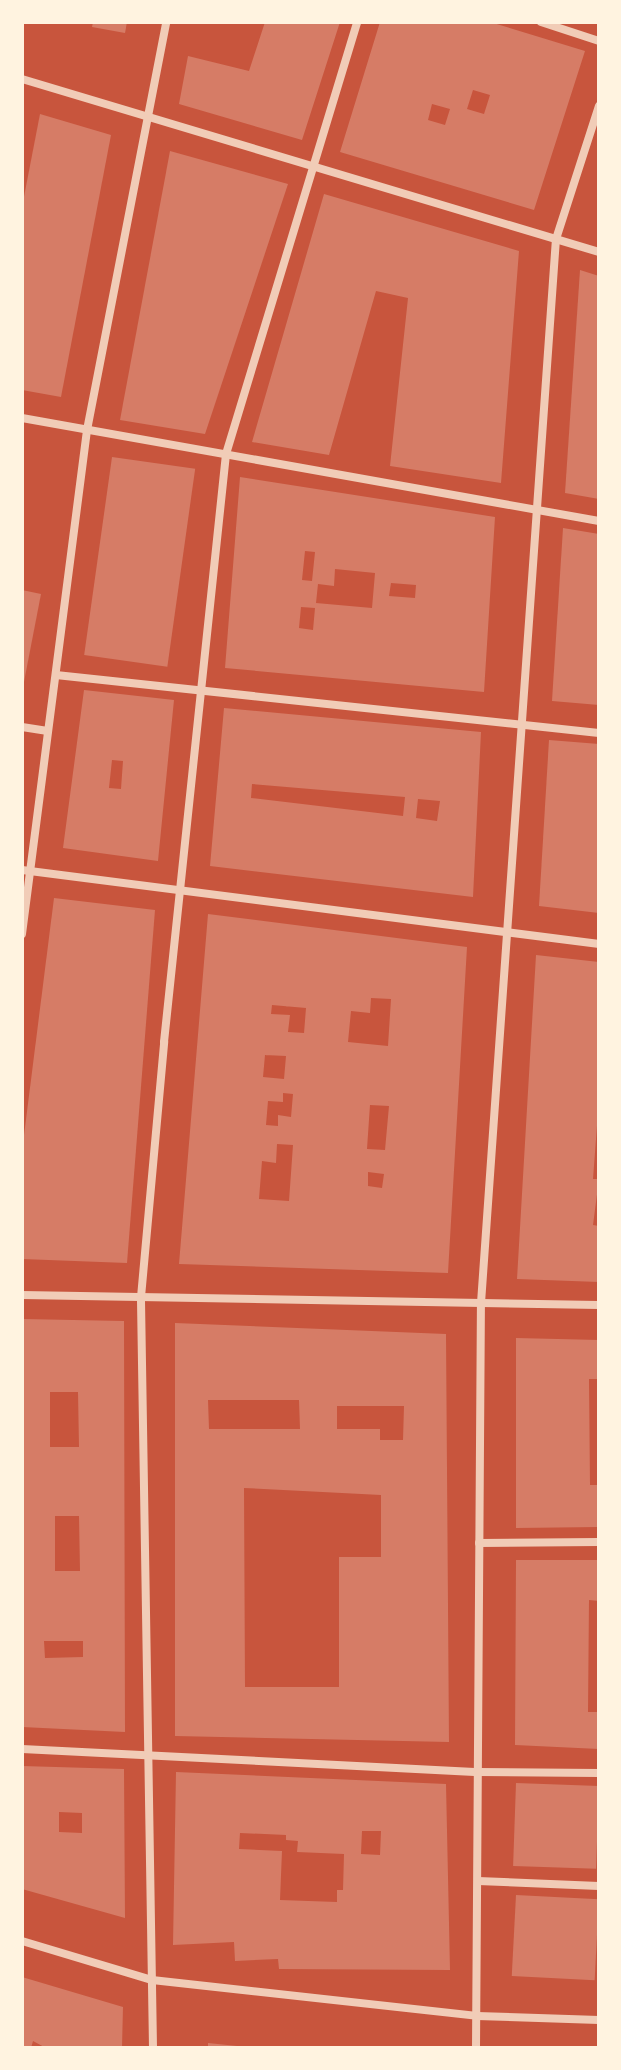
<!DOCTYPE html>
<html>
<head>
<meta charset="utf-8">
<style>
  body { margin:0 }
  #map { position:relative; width:621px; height:2070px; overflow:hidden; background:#c8553d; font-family:Arial,sans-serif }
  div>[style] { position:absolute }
  .building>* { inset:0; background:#d67c66; transform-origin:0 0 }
  .minor>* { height:8px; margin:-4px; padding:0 4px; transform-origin:4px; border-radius:4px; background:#f1ccb7 }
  span { translate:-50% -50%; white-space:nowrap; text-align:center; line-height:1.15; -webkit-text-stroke:6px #fff3e0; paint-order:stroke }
  .frame { position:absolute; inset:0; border:24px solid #fff3e0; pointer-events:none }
</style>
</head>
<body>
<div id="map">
  <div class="building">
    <i style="clip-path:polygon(93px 22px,127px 22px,125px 33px,92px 27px)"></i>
    <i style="clip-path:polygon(265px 22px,340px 22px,302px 140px,179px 104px,188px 56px,249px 71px)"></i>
    <i style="clip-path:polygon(evenodd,380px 22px,490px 22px,585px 51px,534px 210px,340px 152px,380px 22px,473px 90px,490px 95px,484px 114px,467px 109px,473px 90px,380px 22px,432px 104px,450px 109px,445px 125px,428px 120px,432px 104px)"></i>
    <i style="clip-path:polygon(40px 114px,111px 135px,61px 397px,22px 390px,22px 207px)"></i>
    <i style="clip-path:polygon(170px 151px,288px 184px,205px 434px,120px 420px)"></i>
    <i style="clip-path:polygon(324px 194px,519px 251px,501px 483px,390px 466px,408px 298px,376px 291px,329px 455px,252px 442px)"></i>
    <i style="clip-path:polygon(580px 270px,599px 276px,599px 499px,565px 493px)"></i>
    <i style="left:112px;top:457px;width:84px;height:200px;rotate:8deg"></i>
    <i style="clip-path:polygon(evenodd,240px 477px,495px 517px,484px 692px,225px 668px,240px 477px,305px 551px,315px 552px,312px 581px,302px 580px,305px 551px,240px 477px,335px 569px,375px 573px,372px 608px,316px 603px,318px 584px,334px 586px,335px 569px,240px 477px,391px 583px,416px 585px,415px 598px,389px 596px,391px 583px,240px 477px,301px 607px,315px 608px,313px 630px,299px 628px,301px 607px)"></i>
    <i style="clip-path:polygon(563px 528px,599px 534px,599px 705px,552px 701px)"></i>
    <i style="clip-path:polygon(22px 590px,41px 594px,23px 687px,22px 687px)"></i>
    <i style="clip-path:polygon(evenodd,84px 690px,174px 700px,158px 861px,63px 848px,84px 690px,112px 760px,123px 761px,121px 789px,109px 788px,112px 760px)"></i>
    <i style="clip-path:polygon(evenodd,224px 708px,481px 732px,473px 897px,210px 866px,224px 708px,252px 784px,405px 797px,403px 816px,251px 798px,252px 784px,224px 708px,418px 799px,440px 801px,437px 821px,416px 818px,418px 799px)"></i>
    <i style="clip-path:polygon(549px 740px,599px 744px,599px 913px,539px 906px)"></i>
    <i style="clip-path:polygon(54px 898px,155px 910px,127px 1263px,22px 1259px,22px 1151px)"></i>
    <i style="clip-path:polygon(evenodd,208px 914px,467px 947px,448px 1273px,179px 1264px,208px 914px,371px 998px,391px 999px,388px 1046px,348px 1042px,351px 1011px,370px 1013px,371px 998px,208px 914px,272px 1005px,306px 1008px,304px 1033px,288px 1032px,290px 1015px,271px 1014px,272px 1005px,208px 914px,265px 1055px,286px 1056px,284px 1079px,263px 1077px,265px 1055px,208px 914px,283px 1093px,293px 1094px,291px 1117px,278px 1115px,278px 1126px,266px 1125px,268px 1101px,283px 1102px,283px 1093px,208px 914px,370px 1105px,389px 1106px,385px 1150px,367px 1149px,370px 1105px,208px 914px,277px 1144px,293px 1145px,289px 1201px,259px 1199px,262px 1161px,276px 1163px,277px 1144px,208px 914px,368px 1172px,384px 1174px,382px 1188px,368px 1186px,368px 1172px)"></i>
    <i style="clip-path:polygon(536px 955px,599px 962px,599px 1099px,593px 1179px,599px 1179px,593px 1225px,599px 1226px,599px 1282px,517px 1279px)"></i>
    <i style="clip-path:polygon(evenodd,22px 1319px,124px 1321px,125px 1732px,22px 1727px,22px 1319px,50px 1392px,78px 1392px,79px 1447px,50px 1447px,50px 1392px,22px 1319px,55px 1516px,79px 1516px,80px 1571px,55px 1571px,55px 1516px,22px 1319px,44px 1641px,83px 1641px,83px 1657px,45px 1658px,44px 1641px)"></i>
    <i style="clip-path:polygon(evenodd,175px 1323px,446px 1334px,449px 1742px,175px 1736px,175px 1323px,208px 1400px,299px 1400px,300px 1429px,209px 1429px,208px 1400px,175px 1323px,337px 1406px,404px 1406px,403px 1440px,380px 1440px,380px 1429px,337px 1429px,337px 1406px,175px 1323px,244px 1488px,381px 1495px,381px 1557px,339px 1557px,339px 1687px,245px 1687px,244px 1488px)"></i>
    <i style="clip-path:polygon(516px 1338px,599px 1340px,599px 1379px,589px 1379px,590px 1485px,599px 1485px,599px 1527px,516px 1528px)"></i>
    <i style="clip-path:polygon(516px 1560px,599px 1560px,599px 1601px,589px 1600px,588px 1712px,599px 1712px,599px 1749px,515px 1745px)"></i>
    <i style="clip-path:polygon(evenodd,22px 1766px,124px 1769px,125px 1918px,22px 1889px,22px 1766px,59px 1812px,82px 1813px,82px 1833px,59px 1832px,59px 1812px)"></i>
    <i style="clip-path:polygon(evenodd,176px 1772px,446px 1784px,450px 1970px,279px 1969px,278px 1959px,235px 1961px,234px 1942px,173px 1945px,176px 1772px,362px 1831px,381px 1831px,380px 1855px,361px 1854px,362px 1831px,176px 1772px,240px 1833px,286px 1835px,286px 1840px,298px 1841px,297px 1852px,344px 1854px,343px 1890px,337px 1890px,337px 1902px,280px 1900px,282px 1851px,239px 1849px,240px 1833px)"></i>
    <i style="left:516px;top:1783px;width:83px;height:83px;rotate:2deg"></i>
    <i style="left:516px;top:1895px;width:83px;height:81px;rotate:3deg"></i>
    <i style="clip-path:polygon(22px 1977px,123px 2007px,122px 2048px,46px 2048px,33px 2041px,31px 2048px,22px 2048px)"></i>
    <i style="clip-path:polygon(208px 2043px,237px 2046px,237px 2048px,208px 2048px)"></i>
  </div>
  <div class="minor">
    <i style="left:541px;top:22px;width:61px;rotate:18.1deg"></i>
    <i style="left:22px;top:79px;width:602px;rotate:16.69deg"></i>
    <i style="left:22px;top:418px;width:586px;rotate:10.12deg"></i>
    <i style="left:56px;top:675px;width:546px;rotate:6.1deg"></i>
    <i style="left:22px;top:727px;width:26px;rotate:9deg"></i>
    <i style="left:22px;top:870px;width:582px;rotate:7.31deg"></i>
    <i style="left:22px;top:934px;width:508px;rotate:-82.65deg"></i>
    <i style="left:87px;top:430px;width:416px;rotate:-79deg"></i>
    <i style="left:22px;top:1295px;width:577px;rotate:0.99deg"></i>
    <i style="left:479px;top:1543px;width:120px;rotate:-0.5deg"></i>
    <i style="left:22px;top:1749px;width:458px;rotate:2.9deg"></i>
    <i style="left:479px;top:1772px;width:120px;rotate:0.5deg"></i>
    <i style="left:478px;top:1881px;width:121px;rotate:2.4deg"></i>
    <i style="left:22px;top:1941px;width:136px;rotate:16.7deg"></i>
    <i style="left:152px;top:1980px;width:327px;rotate:6.3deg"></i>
    <i style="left:477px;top:2016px;width:122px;rotate:1.9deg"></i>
    <i style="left:153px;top:2048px;width:751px;rotate:-90.92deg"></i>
    <i style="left:141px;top:1297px;width:256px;rotate:-84.8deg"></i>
    <i style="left:164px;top:1042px;width:591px;rotate:-83.98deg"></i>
    <i style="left:226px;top:454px;width:451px;rotate:-73.1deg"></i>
    <i style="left:476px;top:2048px;width:745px;rotate:-89.62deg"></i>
    <i style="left:481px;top:1303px;width:1067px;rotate:-85.97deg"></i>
    <i style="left:556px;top:239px;width:140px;rotate:-72.1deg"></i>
  </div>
  <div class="frame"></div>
</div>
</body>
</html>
